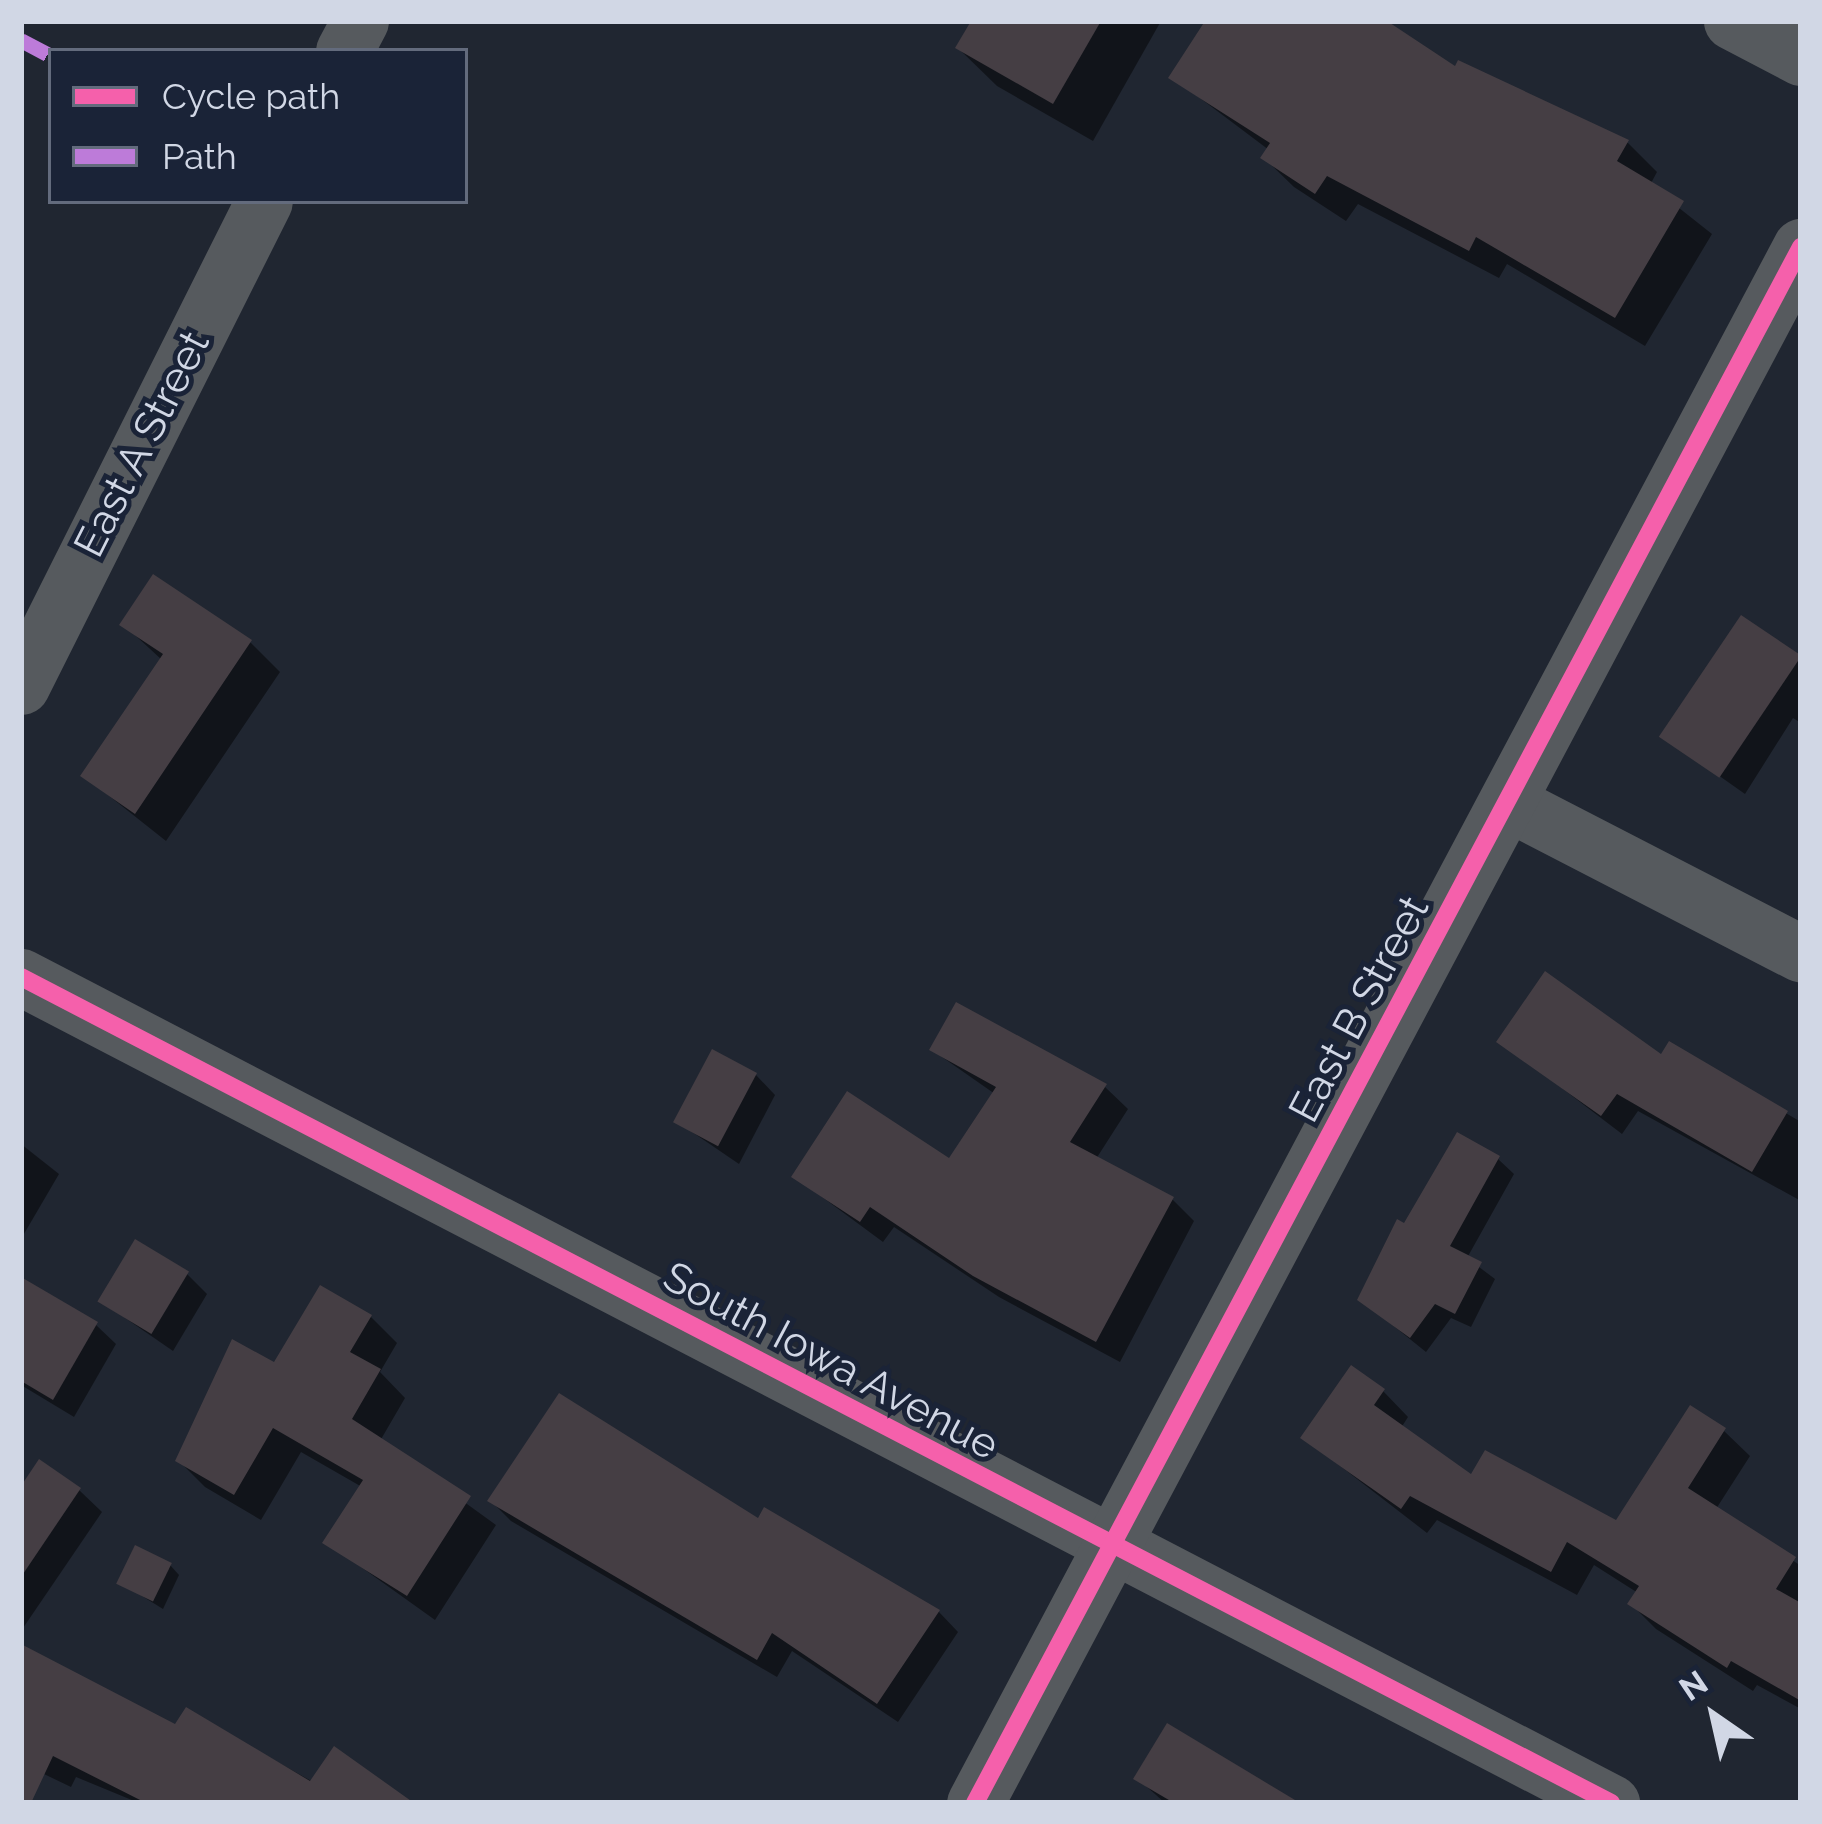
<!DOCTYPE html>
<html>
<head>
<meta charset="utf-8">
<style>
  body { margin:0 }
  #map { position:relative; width:1822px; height:1824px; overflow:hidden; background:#202631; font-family:Raleway,sans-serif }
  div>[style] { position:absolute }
  .shadow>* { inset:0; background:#0007 }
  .building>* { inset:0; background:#453e44; transform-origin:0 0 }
  .minor>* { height:57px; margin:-28.5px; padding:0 28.5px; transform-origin:28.5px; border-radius:28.5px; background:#565a5e }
  .quiet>* { height:15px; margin-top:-7.5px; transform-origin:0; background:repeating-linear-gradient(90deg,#bd7bd9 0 30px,transparent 0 45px) }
  .cycleway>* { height:18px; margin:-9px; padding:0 9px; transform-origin:9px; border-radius:9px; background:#f560ab }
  span { translate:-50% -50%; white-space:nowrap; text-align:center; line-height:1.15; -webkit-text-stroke:10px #1a2337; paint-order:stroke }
  .street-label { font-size:42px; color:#d1d7e5 }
  .frame { position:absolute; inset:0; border:24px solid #d1d7e5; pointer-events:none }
  .legend { position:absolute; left:48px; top:48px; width:420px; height:156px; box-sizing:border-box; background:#1a2337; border:3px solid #636b7d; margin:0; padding:15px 21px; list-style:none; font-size:36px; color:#d1d7e5 }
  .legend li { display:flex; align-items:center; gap:24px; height:60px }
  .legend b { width:60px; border:3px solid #636b7d }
  .north { position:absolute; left:1654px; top:1656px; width:120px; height:120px; -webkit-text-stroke:9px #1a2337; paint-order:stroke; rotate:326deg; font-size:33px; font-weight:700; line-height:48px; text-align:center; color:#d1d7e5 }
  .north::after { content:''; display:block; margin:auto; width:42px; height:54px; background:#d1d7e5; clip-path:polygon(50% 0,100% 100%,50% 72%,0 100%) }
</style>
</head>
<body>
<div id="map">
  <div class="shadow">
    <i style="clip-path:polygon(974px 21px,1161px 21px,1093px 141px,997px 86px,958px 48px)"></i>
    <i style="clip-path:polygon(1208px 21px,1378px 21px,1456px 71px,1460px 64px,1628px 143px,1657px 172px,1650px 185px,1712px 234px,1645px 346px,1507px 264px,1499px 278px,1358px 204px,1346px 221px,1294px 187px,1264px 158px,1269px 150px,1172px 77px)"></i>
    <i style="clip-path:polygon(154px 578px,251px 643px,280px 672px,166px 841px,84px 776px,162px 660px,123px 624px)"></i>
    <i style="clip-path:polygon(1742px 619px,1801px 656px,1801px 723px,1793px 718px,1745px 794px,1667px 739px)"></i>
    <i style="clip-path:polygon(957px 1006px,1105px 1087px,1128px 1109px,1096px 1159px,1172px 1199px,1194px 1221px,1120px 1362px,999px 1297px,894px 1227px,883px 1242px,795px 1177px,949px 1162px,995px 1094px,932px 1050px)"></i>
    <i style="clip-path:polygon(1500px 1041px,1662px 1059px,1670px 1045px,1801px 1122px,1801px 1201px,1638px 1111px,1622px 1134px)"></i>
    <i style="clip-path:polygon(756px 1075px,775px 1095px,739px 1164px,676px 1121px)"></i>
    <i style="clip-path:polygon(21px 1144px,59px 1174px,21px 1239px)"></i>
    <i style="clip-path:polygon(1498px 1159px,1514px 1174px,1467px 1258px,1495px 1279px,1471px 1327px,1451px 1318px,1426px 1352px,1360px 1299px,1405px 1227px)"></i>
    <i style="clip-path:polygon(187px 1274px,207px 1294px,173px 1351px,102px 1302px)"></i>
    <i style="clip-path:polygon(371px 1317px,397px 1343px,380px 1372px,405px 1398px,380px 1441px,496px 1525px,435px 1620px,326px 1542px,362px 1487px,301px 1452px,261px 1520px,205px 1487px,178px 1460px,275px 1366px)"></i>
    <i style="clip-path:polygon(96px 1325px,116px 1344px,74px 1417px,21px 1385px,21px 1344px)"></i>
    <i style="clip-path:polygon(1383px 1391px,1408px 1417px,1401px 1428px,1472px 1478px,1617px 1524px,1724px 1431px,1750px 1456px,1716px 1509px,1801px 1566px,1801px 1709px,1757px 1685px,1753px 1691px,1656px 1629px,1631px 1604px,1638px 1593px,1594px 1565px,1577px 1595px,1437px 1520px,1427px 1533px,1304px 1438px)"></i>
    <i style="clip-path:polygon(79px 1490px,102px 1512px,21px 1631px,21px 1491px)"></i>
    <i style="clip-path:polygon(491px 1501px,759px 1522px,939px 1612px,958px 1632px,898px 1722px,792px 1651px,777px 1677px,511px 1521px)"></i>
    <i style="clip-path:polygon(170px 1565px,179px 1575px,163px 1609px,121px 1583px)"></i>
    <i style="clip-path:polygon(21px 1648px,176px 1728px,187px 1711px,313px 1782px,405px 1803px,139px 1803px,76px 1777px,71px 1787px,21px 1763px)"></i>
    <i style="clip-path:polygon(1137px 1778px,1294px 1803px,1165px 1803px)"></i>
  </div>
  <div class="building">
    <i style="clip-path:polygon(971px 21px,1101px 21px,1053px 104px,955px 48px)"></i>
    <i style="clip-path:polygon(1205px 21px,1387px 21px,1455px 66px,1458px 60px,1629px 140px,1617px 161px,1684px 201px,1615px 318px,1476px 237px,1469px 251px,1327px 176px,1315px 194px,1260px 158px,1270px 143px,1168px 78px)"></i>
    <i style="clip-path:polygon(153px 574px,252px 640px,135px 814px,80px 776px,163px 654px,119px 625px)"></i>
    <i style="left:1741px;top:615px;width:73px;height:147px;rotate:34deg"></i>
    <i style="clip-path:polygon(1545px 971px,1661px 1054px,1669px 1041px,1788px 1111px,1752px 1172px,1617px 1094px,1601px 1116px,1496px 1042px)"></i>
    <i style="clip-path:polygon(956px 1002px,1107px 1084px,1070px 1142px,1174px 1197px,1096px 1342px,973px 1276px,870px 1207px,860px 1222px,791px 1177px,847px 1091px,949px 1158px,996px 1087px,929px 1050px)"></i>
    <i style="left:712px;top:1049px;width:51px;height:83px;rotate:28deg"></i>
    <i style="clip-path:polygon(1457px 1132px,1500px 1156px,1450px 1246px,1482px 1262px,1455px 1314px,1435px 1304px,1410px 1338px,1357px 1300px,1397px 1219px,1404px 1223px)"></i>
    <i style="left:135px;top:1239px;width:63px;height:73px;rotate:31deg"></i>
    <i style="clip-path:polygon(21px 1277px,98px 1322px,53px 1400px,21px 1381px)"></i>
    <i style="clip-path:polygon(320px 1285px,372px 1315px,350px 1352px,381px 1369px,352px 1419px,471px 1496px,407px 1596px,322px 1543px,363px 1480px,273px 1428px,234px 1495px,175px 1461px,232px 1339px,274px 1362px)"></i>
    <i style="clip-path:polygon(1351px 1365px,1385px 1389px,1374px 1405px,1471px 1474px,1485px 1450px,1616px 1520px,1690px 1405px,1726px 1428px,1688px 1488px,1796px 1557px,1776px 1589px,1801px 1603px,1801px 1701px,1731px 1661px,1727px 1668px,1627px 1604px,1639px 1586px,1567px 1542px,1551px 1572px,1410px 1496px,1401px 1509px,1300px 1438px)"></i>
    <i style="clip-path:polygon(559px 1393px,758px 1518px,764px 1507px,940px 1610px,877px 1704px,772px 1633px,757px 1660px,487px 1501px)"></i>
    <i style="clip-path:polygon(39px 1459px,81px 1488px,21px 1577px,21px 1486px)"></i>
    <i style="left:135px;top:1545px;width:41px;height:43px;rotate:26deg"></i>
    <i style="clip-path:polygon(21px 1644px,175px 1724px,186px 1707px,310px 1781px,334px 1746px,414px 1803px,146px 1803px,53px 1756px,31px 1803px,21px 1803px)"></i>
    <i style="clip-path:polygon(1167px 1723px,1300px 1803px,1174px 1803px,1133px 1779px)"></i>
  </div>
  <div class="minor">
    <i style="left:1732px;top:21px;width:78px;rotate:27.6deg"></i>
    <i style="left:344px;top:51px;width:34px;rotate:-62deg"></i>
    <i style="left:21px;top:686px;width:542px;rotate:-63.39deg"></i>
    <i style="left:1511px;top:804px;width:326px;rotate:27.3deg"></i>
    <i style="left:21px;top:977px;width:1792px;rotate:27.45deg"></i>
    <i style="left:975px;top:1803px;width:1762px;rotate:-62.04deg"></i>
  </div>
  <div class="quiet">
    <i style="left:21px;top:40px;width:34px;rotate:28deg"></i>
  </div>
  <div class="cycleway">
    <i style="left:21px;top:977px;width:1792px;rotate:27.45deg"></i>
    <i style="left:975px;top:1803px;width:1762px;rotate:-62.04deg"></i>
  </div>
  <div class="street-label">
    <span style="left:142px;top:444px;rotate:-63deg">East A Street</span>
    <span style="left:1359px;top:1009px;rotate:-62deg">East B Street</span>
    <span style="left:831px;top:1361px;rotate:28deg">South Iowa Avenue</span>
  </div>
  <div class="frame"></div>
  <ul class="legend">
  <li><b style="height:15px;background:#f560ab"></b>Cycle path</li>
  <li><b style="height:15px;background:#bd7bd9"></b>Path</li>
  </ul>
  <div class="north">N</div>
</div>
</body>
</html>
